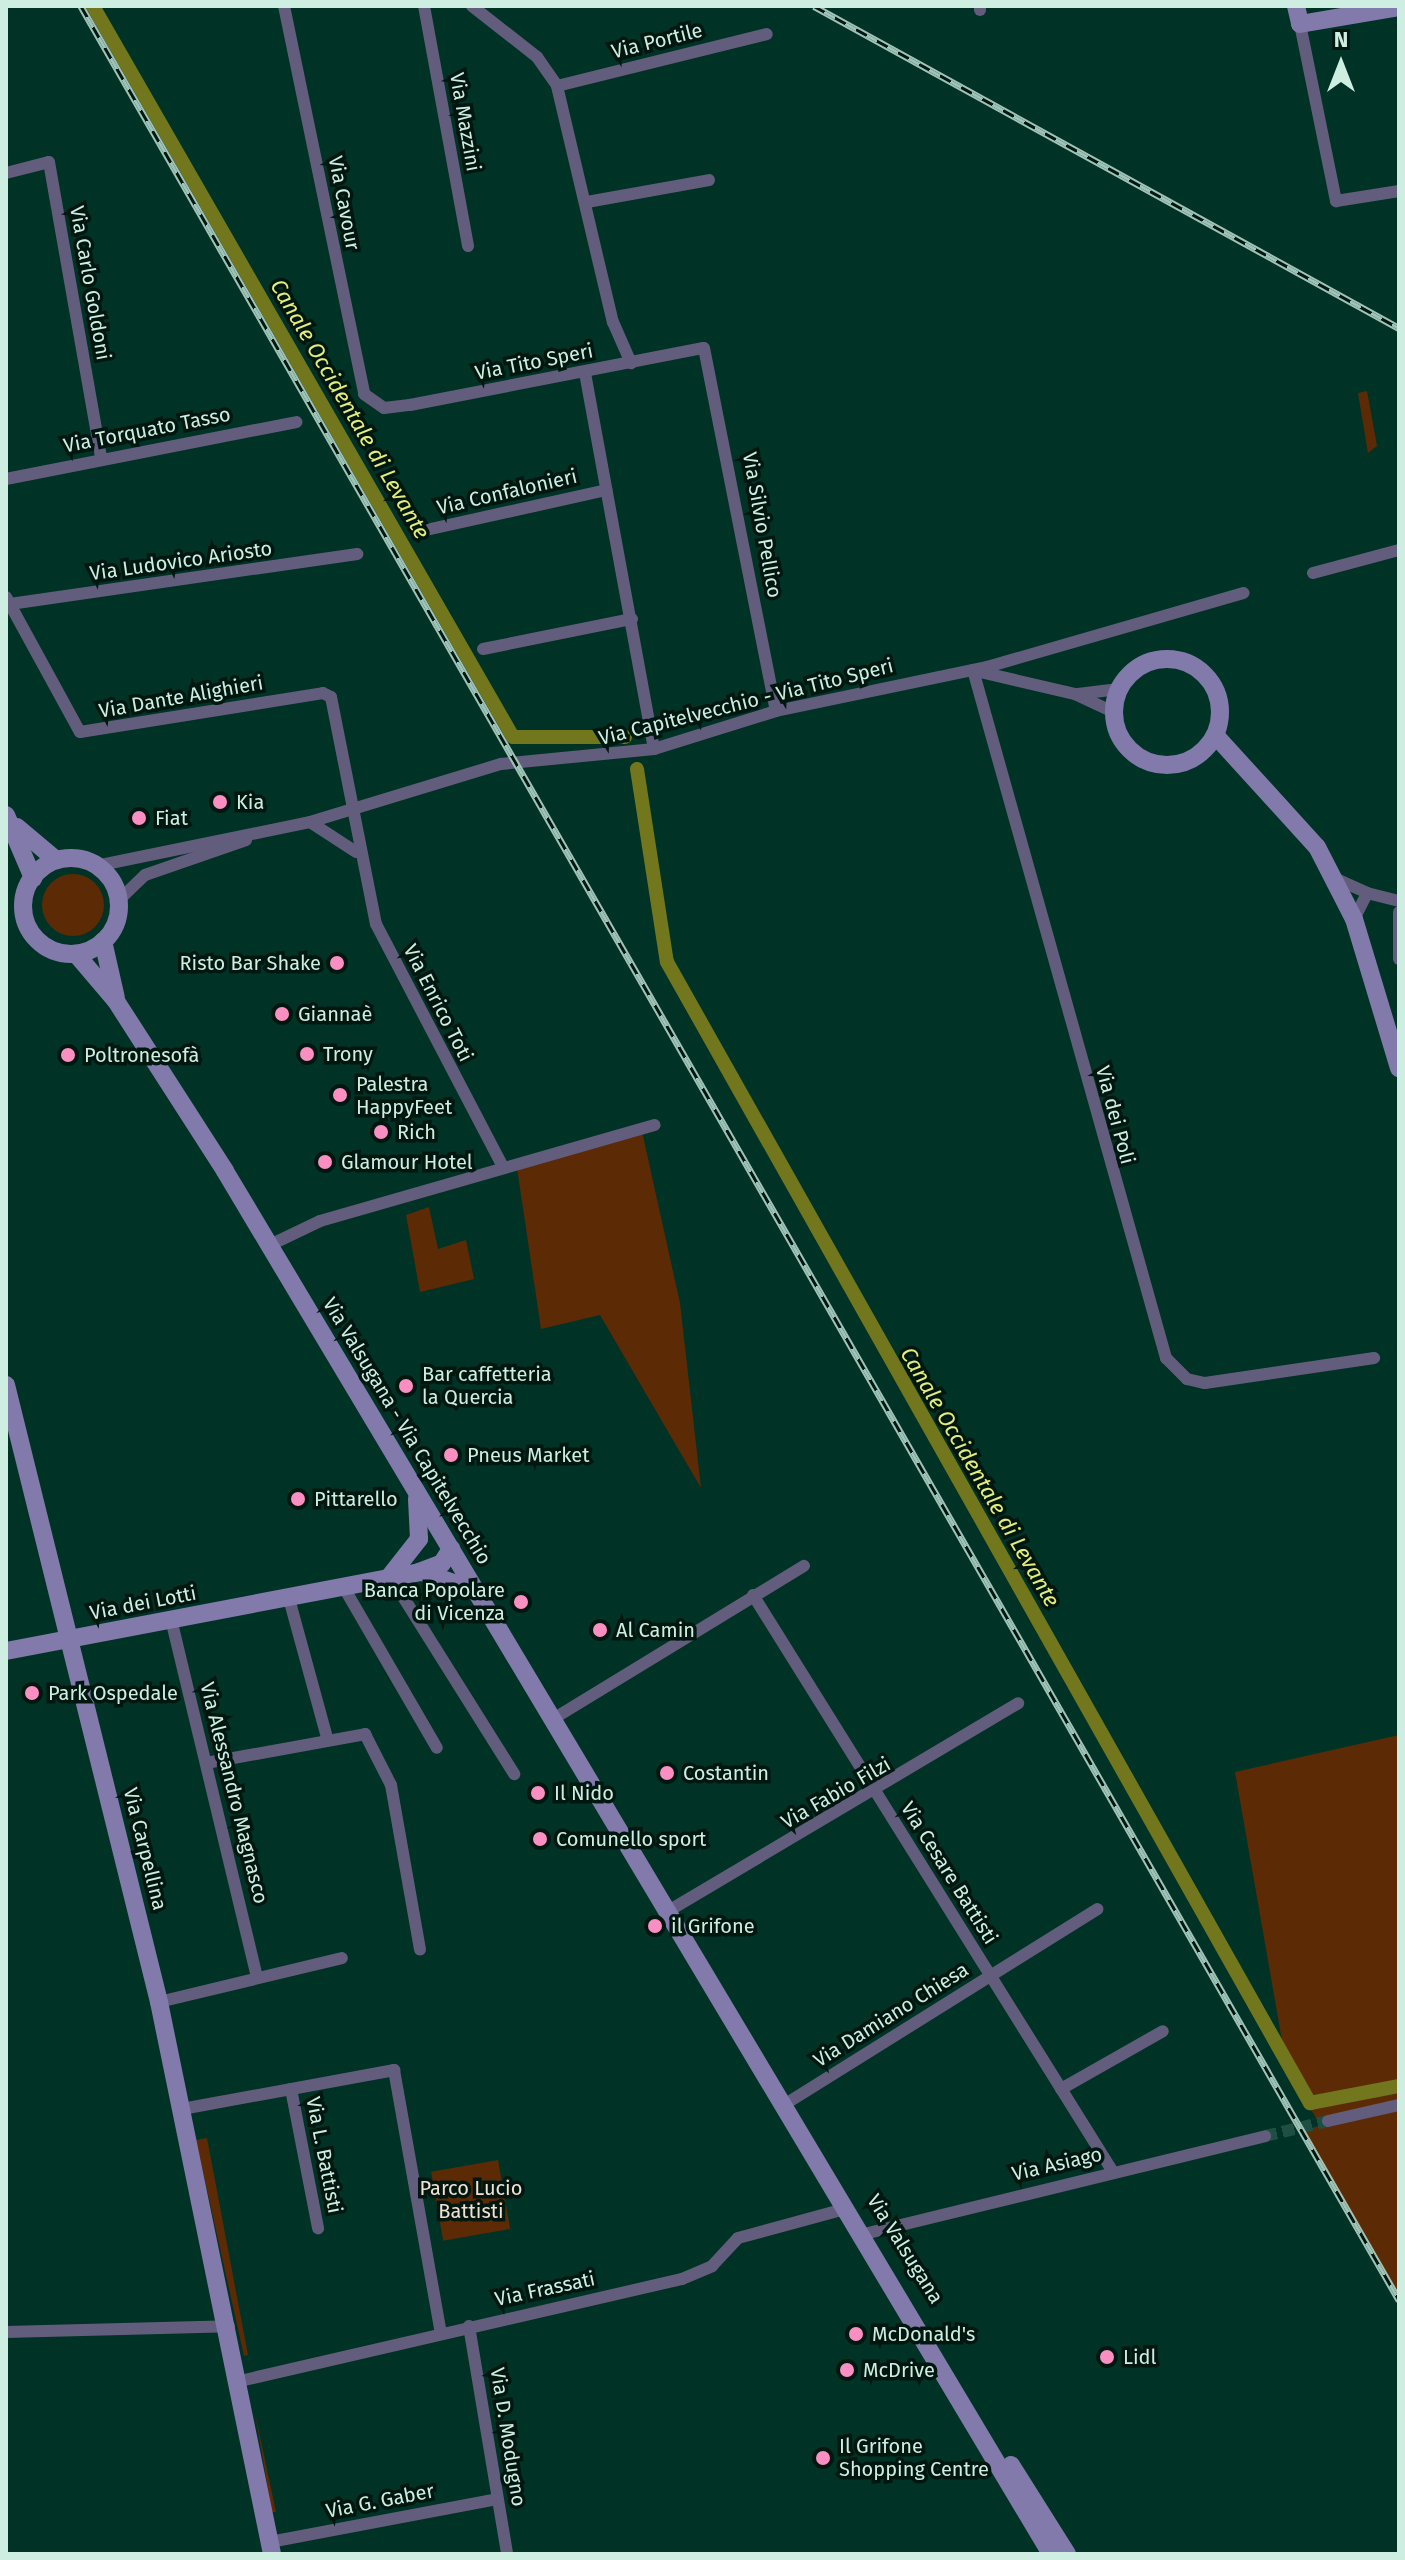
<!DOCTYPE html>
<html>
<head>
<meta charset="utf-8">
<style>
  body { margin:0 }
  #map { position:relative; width:1405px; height:2560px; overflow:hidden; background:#003226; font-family:"Fira Sans",sans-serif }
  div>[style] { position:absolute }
  .green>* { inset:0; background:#5c2b05; transform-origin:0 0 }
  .round { border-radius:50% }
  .canal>* { height:14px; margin:-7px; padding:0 7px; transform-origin:7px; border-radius:7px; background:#72761d }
  .street-tunnel>* { height:12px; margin-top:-6px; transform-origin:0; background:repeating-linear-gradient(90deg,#1f4e42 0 12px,transparent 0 18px) }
  .street>* { height:12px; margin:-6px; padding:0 6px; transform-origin:6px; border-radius:6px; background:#625d7c }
  .secondary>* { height:18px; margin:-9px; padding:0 9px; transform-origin:9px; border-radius:9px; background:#827aaa }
  .secondary>.ring { margin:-9px; padding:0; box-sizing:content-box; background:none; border:18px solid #827aaa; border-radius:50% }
  .rail>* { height:7px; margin-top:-3.5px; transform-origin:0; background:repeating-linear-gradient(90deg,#001710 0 12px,#a0c3b7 0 24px); box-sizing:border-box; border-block:2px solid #a0c3b7 }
  .dots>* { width:22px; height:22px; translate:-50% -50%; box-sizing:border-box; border:4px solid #001710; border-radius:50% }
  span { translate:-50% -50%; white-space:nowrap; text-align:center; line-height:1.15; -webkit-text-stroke:7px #001710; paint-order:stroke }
  .street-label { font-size:20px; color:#cfeee2 }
  .poi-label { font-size:20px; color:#cfeee2 }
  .left { translate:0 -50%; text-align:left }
  .right { translate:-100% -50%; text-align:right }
  .park-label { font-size:20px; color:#f4e0d4 }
  .water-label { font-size:22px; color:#e6ec7a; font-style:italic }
  .frame { position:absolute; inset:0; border:8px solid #cfeee2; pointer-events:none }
  .north { position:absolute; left:1301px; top:24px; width:80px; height:80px; -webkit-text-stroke:6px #001710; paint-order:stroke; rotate:0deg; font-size:22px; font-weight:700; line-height:32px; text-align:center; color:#cfeee2 }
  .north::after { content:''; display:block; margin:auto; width:28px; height:36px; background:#cfeee2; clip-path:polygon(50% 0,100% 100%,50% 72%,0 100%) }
</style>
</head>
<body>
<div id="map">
  <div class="green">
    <i style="clip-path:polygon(1367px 391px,1377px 446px,1368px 453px,1358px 393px)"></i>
    <i class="round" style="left:42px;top:874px;width:62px;height:62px"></i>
    <i style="clip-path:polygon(641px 1127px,680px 1303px,701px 1488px,600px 1315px,541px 1329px,517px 1168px)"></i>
    <i style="clip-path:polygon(429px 1207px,438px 1249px,466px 1240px,474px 1279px,420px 1292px,406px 1215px)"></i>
    <i style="clip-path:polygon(1399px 1735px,1399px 2100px,1316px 2118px,1287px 2069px,1235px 1772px)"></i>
    <i style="clip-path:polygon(1399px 2107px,1399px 2298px,1302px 2130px)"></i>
    <i style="clip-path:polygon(207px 2138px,248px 2355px,244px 2356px,196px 2140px)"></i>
    <i style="left:498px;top:2160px;width:70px;height:68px;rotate:80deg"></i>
    <i style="clip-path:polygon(255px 2413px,276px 2512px,272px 2512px)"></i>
  </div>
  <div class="canal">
    <i style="left:93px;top:6px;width:843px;rotate:60.12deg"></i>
    <i style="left:513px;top:737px;width:112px"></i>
    <i style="left:637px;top:769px;width:195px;rotate:81.2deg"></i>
    <i style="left:667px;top:962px;width:1310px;rotate:60.6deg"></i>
    <i style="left:1310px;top:2103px;width:91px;rotate:-10.8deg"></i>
  </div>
  <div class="street-tunnel">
    <i style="left:1265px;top:2136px;width:65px;rotate:-13.4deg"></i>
  </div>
  <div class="street">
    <i style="left:284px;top:6px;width:396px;rotate:78.3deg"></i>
    <i style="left:364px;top:394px;width:24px;rotate:35deg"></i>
    <i style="left:384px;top:408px;width:26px;rotate:-7deg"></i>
    <i style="left:410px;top:405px;width:299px;rotate:-11deg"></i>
    <i style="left:704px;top:348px;width:370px;rotate:78.8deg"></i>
    <i style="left:424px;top:6px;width:244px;rotate:79.6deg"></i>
    <i style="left:472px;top:6px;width:83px;rotate:38.1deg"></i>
    <i style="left:537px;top:57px;width:35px;rotate:55deg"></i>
    <i style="left:557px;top:86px;width:243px;rotate:76.7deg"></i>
    <i style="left:613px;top:322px;width:45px;rotate:66.3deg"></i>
    <i style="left:980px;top:6px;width:4px;rotate:90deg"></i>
    <i style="left:1300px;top:24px;width:181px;rotate:78.5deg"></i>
    <i style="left:1336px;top:201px;width:64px;rotate:-9deg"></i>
    <i style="left:557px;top:86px;width:216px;rotate:-13.9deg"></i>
    <i style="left:6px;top:173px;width:44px;rotate:-14.3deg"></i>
    <i style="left:49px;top:162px;width:301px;rotate:80deg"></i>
    <i style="left:587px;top:202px;width:124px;rotate:-10.2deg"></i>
    <i style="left:585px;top:373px;width:382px;rotate:79.6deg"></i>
    <i style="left:6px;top:479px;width:296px;rotate:-11.1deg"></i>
    <i style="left:417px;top:532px;width:194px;rotate:-12.5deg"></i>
    <i style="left:1313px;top:573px;width:89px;rotate:-15deg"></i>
    <i style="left:6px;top:597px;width:154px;rotate:61.3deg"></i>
    <i style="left:80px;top:732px;width:246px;rotate:-9.1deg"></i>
    <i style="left:323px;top:693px;width:9px;rotate:27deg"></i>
    <i style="left:331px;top:697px;width:231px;rotate:78.8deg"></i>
    <i style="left:376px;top:924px;width:272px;rotate:62.4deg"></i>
    <i style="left:10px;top:604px;width:351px;rotate:-8.2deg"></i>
    <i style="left:483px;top:649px;width:152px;rotate:-11.4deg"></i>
    <i style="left:973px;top:670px;width:715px;rotate:74.33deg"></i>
    <i style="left:1166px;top:1358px;width:30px;rotate:45deg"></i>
    <i style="left:1187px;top:1379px;width:18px;rotate:13deg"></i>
    <i style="left:1205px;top:1383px;width:171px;rotate:-8.4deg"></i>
    <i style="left:976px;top:671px;width:102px;rotate:13.1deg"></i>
    <i style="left:1075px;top:694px;width:42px;rotate:25.3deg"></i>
    <i style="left:1078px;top:694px;width:41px;rotate:-7deg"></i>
    <i style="left:310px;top:822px;width:55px;rotate:33.1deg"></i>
    <i style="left:96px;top:866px;width:218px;rotate:-11.6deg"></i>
    <i style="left:310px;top:822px;width:200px;rotate:-16.9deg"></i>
    <i style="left:501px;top:764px;width:154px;rotate:-5.6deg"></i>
    <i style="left:654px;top:749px;width:128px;rotate:-17.3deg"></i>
    <i style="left:776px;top:711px;width:216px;rotate:-11.8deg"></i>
    <i style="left:987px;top:667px;width:267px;rotate:-16.1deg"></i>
    <i style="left:1334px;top:878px;width:36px;rotate:24deg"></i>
    <i style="left:118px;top:901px;width:37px;rotate:-44deg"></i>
    <i style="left:145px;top:875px;width:107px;rotate:-19.1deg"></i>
    <i style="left:1399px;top:912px;width:47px;rotate:90deg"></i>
    <i style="left:1354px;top:919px;width:29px;rotate:-63deg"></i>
    <i style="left:1367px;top:893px;width:33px;rotate:14deg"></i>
    <i style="left:270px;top:1245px;width:55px;rotate:-25.6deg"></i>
    <i style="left:320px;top:1221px;width:348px;rotate:-16deg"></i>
    <i style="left:390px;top:1576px;width:234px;rotate:57.9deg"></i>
    <i style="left:343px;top:1586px;width:187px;rotate:59.9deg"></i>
    <i style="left:288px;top:1595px;width:148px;rotate:74.7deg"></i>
    <i style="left:753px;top:1595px;width:680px;rotate:58.04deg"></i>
    <i style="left:171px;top:1619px;width:367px;rotate:76.5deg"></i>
    <i style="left:553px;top:1719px;width:294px;rotate:-31.4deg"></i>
    <i style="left:206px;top:1763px;width:162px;rotate:-10.3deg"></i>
    <i style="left:365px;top:1734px;width:57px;rotate:63deg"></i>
    <i style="left:391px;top:1785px;width:167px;rotate:80deg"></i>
    <i style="left:670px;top:1910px;width:405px;rotate:-30.7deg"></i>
    <i style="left:159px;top:2002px;width:188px;rotate:-13.5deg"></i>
    <i style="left:291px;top:2089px;width:142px;rotate:79deg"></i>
    <i style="left:1061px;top:2089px;width:117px;rotate:-29.6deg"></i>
    <i style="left:787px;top:2103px;width:366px;rotate:-32deg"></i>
    <i style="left:182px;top:2109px;width:216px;rotate:-10.4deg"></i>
    <i style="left:394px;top:2070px;width:267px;rotate:79.9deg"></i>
    <i style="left:1328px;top:2121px;width:73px;rotate:-12.7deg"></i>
    <i style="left:860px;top:2235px;width:417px;rotate:-13.7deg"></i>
    <i style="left:469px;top:2326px;width:231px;rotate:80.5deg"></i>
    <i style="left:6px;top:2332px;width:223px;rotate:-1.5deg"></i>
    <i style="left:240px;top:2381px;width:454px;rotate:-13deg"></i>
    <i style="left:682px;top:2279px;width:33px;rotate:-23deg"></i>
    <i style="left:712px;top:2266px;width:38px;rotate:-47deg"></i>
    <i style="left:738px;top:2238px;width:111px;rotate:-15.2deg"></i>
    <i style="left:270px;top:2542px;width:231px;rotate:-10.7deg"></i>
  </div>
  <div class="secondary">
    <i style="left:1296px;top:6px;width:18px;rotate:77deg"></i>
    <i style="left:1300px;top:24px;width:100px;rotate:-9.7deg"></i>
    <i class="ring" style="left:1114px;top:659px;width:88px;height:88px"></i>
    <i style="left:1215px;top:735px;width:151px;rotate:47.7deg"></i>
    <i style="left:1317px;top:847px;width:81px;rotate:62.8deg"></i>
    <i style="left:1354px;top:919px;width:156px;rotate:73.2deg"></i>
    <i style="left:6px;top:815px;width:69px;rotate:66.8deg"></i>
    <i style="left:17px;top:827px;width:51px;rotate:40.2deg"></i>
    <i class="ring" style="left:23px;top:858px;width:78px;height:78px"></i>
    <i style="left:103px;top:941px;width:58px;rotate:77.2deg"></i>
    <i style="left:76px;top:954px;width:62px;rotate:49.6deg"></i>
    <i style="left:116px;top:1001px;width:202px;rotate:57.3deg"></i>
    <i style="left:225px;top:1171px;width:1611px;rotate:59.15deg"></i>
    <i style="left:6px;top:1385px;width:636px;rotate:76.07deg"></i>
    <i style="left:159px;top:2002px;width:563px;rotate:78.43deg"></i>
    <i style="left:422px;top:1572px;width:58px;rotate:19.1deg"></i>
    <i style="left:390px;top:1576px;width:47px;rotate:-51.9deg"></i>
    <i style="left:419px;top:1539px;width:40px;rotate:-92.9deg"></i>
    <i style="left:6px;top:1651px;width:420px;rotate:-10.8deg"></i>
    <i style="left:419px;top:1572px;width:25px;rotate:-21deg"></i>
    <i style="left:442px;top:1563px;width:17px;rotate:-57deg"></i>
    <i style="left:1011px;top:2465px;width:105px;rotate:57.8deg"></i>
  </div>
  <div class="rail">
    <i style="left:81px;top:6px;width:2646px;rotate:60.12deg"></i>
    <i style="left:814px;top:6px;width:668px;rotate:28.83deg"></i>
  </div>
  <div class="dots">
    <i style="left:220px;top:802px;background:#fc8fc1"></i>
    <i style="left:139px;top:818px;background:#fc8fc1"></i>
    <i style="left:337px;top:963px;background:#fc8fc1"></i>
    <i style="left:282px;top:1014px;background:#fc8fc1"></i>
    <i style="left:307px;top:1054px;background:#fc8fc1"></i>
    <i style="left:68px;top:1055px;background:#fc8fc1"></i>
    <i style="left:340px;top:1095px;background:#fc8fc1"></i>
    <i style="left:381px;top:1132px;background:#fc8fc1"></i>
    <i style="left:325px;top:1162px;background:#fc8fc1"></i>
    <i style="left:406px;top:1386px;background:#fc8fc1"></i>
    <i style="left:451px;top:1455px;background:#fc8fc1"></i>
    <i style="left:298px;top:1499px;background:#fc8fc1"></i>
    <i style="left:521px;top:1602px;background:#fc8fc1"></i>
    <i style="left:600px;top:1630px;background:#fc8fc1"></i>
    <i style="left:32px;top:1693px;background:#fc8fc1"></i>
    <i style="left:667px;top:1773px;background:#fc8fc1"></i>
    <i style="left:538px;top:1793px;background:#fc8fc1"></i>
    <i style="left:540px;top:1839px;background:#fc8fc1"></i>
    <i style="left:655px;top:1926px;background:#fc8fc1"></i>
    <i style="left:856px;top:2334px;background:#fc8fc1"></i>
    <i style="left:1107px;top:2357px;background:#fc8fc1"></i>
    <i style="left:847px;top:2370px;background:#fc8fc1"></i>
    <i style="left:823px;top:2458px;background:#fc8fc1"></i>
  </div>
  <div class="street-label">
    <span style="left:657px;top:41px;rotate:-14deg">Via Portile</span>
    <span style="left:465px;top:122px;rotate:80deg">Via Mazzini</span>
    <span style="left:344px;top:203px;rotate:79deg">Via Cavour</span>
    <span style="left:90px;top:283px;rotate:80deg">Via Carlo Goldoni</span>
    <span style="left:534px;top:362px;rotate:-11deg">Via Tito Speri</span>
    <span style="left:147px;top:430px;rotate:-11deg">Via Torquato Tasso</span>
    <span style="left:507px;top:492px;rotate:-13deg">Via Confalonieri</span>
    <span style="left:762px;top:525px;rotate:80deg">Via Silvio Pellico</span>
    <span style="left:181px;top:561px;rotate:-8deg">Via Ludovico Ariosto</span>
    <span style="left:181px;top:697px;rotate:-10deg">Via Dante Alighieri</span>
    <span style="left:746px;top:702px;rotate:-14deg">Via Capitelvecchio - Via Tito Speri</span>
    <span style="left:438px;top:1003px;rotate:63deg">Via Enrico Toti</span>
    <span style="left:1115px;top:1115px;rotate:75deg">Via dei Poli</span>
    <span style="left:407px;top:1431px;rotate:59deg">Via Valsugana - Via Capitelvecchio</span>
    <span style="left:143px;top:1603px;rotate:-11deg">Via dei Lotti</span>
    <span style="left:234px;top:1793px;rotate:76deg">Via Alessandro Magnasco</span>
    <span style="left:836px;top:1793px;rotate:-30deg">Via Fabio Filzi</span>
    <span style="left:145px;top:1849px;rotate:76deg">Via Carpellina</span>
    <span style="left:949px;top:1873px;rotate:58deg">Via Cesare Battisti</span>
    <span style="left:891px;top:2015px;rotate:-32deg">Via Damiano Chiesa</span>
    <span style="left:324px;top:2155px;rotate:79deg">Via L. Battisti</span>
    <span style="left:1057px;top:2164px;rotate:-13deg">Via Asiago</span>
    <span style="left:905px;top:2249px;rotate:58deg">Via Valsugana</span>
    <span style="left:545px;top:2289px;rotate:-12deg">Via Frassati</span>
    <span style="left:508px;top:2437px;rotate:81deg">Via D. Modugno</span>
    <span style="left:380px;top:2501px;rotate:-11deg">Via G. Gaber</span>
  </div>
  <div class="poi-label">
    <span class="left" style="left:236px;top:802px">Kia</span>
    <span class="left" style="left:155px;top:818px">Fiat</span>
    <span class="right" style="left:321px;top:963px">Risto Bar Shake</span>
    <span class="left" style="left:298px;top:1014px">Giannaè</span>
    <span class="left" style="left:323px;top:1054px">Trony</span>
    <span class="left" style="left:84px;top:1055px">Poltronesofà</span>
    <span class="left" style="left:356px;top:1096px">Palestra<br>HappyFeet</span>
    <span class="left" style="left:397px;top:1132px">Rich</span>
    <span class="left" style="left:341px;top:1162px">Glamour Hotel</span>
    <span class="left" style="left:422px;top:1386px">Bar caffetteria<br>la Quercia</span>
    <span class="left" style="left:467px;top:1455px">Pneus Market</span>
    <span class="left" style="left:314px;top:1499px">Pittarello</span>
    <span class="right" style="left:505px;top:1602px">Banca Popolare<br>di Vicenza</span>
    <span class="left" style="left:616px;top:1630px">Al Camin</span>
    <span class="left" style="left:48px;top:1693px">Park Ospedale</span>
    <span class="left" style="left:683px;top:1773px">Costantin</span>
    <span class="left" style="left:554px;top:1793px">Il Nido</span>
    <span class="left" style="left:556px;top:1839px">Comunello sport</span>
    <span class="left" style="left:671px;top:1926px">il Grifone</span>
    <span class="left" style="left:872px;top:2334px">McDonald's</span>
    <span class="left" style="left:1123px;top:2357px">Lidl</span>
    <span class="left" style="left:863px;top:2370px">McDrive</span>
    <span class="left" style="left:839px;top:2458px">Il Grifone<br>Shopping Centre</span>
  </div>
  <div class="park-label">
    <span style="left:471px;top:2200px">Parco Lucio<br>Battisti</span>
  </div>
  <div class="water-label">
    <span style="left:350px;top:409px;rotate:60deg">Canale Occidentale di Levante</span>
    <span style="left:980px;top:1477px;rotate:60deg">Canale Occidentale di Levante</span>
  </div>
  <div class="frame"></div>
  <div class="north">N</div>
</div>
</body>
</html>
